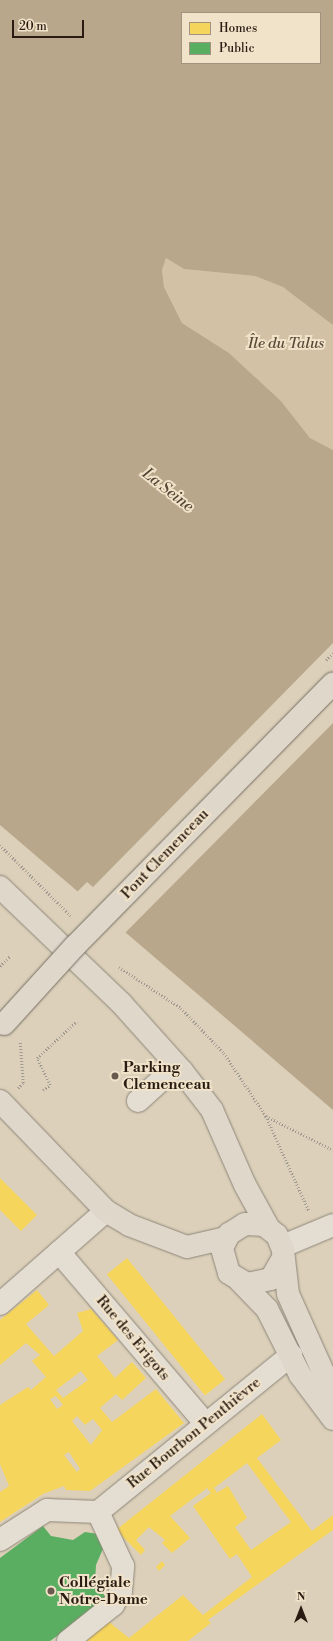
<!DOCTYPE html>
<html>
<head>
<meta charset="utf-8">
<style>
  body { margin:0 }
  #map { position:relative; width:333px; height:1641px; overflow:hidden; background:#dcd0ba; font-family:"Libre Bodoni",serif }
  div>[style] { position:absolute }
  .green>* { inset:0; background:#d2c1a4 }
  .water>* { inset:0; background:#b8a78b }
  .pier>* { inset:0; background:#dcd0ba }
  .homes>* { inset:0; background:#f6d55c; transform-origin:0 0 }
  .public>* { inset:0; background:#5aae61 }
  .path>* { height:2.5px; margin-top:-1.25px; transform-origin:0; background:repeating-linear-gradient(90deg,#a09a91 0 1px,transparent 0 3px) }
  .roads { filter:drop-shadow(0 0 1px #8e8679) drop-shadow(0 0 1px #8e8679) }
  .minor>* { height:22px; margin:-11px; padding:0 11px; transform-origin:11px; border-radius:11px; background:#e3ddd2 }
  .major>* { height:22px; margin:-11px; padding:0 11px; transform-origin:11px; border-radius:11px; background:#ded7ca }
  .path-bridge>* { height:2.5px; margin-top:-1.25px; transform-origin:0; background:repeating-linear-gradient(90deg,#a09a91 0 1px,transparent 0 3px) }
  .bridges { filter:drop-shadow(0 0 1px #756d61) drop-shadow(0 0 1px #756d61) }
  .major-bridge>* { height:22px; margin:-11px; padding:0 11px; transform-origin:11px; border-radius:11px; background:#ded7ca }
  .dots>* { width:11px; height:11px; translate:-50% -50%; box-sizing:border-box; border:2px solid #f1e3c9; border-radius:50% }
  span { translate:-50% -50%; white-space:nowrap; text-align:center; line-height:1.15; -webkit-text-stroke:4px #f1e3c9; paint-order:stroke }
  .park-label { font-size:15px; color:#594938; font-style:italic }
  .street-label { font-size:15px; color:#291b11 }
  .poi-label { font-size:15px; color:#291b11; font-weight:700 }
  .left { translate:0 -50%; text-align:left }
  .water-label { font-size:16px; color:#554635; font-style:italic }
  .legend { position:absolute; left:181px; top:12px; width:140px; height:52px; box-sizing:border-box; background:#f1e3c9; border:1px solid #a1937f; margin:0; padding:5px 7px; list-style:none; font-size:12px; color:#291b11 }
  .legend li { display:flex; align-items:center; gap:8px; height:20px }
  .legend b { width:20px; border:1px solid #a1937f }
  .north { position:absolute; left:281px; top:1589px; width:40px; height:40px; -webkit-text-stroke:3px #f1e3c9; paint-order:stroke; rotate:0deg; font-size:11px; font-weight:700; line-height:16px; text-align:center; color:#291b11 }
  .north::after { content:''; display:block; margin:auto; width:14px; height:18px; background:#291b11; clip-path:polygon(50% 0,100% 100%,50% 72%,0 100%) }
  .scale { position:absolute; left:12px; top:20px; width:72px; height:18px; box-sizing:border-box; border:2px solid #291b11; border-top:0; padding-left:5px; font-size:12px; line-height:14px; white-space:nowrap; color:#291b11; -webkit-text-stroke:3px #f1e3c9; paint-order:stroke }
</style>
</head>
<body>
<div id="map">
  <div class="green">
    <i style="clip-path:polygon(166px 258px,184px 269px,255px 276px,283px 287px,327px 318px,333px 325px,333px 450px,310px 438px,281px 401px,229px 353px,182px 323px,164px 287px,162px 270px)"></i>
  </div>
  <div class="water">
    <i style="clip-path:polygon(evenodd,0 0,333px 0,333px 325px,283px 287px,255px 276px,184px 269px,166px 258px,162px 270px,164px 287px,182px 323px,229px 353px,281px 401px,310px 438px,333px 450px,333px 1110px,0 825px,0 0,182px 13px,320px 13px,320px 63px,182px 63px,182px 13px)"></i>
  </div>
  <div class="pier">
    <i style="clip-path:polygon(333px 643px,333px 723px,125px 933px,77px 892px,87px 882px,93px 887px)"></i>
  </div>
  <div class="homes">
    <i style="clip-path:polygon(0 1178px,37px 1215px,21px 1231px,0 1210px)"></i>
    <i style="left:127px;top:1258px;width:156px;height:26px;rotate:51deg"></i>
    <i style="clip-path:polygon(evenodd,37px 1290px,49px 1305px,26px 1324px,54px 1356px,83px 1331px,77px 1313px,91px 1309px,118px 1340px,97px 1356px,115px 1378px,132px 1362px,146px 1378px,122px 1400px,116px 1394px,100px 1408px,112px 1422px,156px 1389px,184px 1423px,90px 1491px,66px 1490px,64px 1486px,43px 1494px,0 1522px,0 1492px,9px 1486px,0 1464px,0 1405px,28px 1387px,31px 1390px,46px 1377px,32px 1361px,40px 1355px,26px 1343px,0 1365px,0 1320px,37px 1290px,81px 1371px,88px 1380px,63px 1398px,56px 1390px,81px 1371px,37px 1290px,56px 1396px,63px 1405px,57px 1409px,50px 1399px,56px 1396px,37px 1290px,77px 1416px,85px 1425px,93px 1419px,102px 1430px,91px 1445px,72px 1421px,77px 1416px,37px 1290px,69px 1452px,80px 1469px,77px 1472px,64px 1455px,69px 1452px)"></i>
    <i style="clip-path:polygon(evenodd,262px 1414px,281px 1440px,257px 1458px,312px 1531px,333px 1515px,333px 1530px,208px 1620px,211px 1623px,188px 1641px,83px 1641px,108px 1621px,129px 1638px,183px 1595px,203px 1615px,252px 1577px,237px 1554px,230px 1559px,193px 1506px,211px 1493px,207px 1488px,170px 1516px,190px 1538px,172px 1553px,162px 1543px,165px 1540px,149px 1527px,136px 1540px,145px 1550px,141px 1555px,116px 1530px,262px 1414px,247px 1463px,291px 1522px,251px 1550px,235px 1527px,247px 1518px,228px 1486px,213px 1495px,217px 1492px,214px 1488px,247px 1463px)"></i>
    <i style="clip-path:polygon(162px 1561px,165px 1565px,159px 1571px,156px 1567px)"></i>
  </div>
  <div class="public">
    <i style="clip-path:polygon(43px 1526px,51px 1536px,73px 1540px,85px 1532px,98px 1534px,105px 1544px,96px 1565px,95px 1583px,108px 1600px,50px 1641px,0 1641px,0 1558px)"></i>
  </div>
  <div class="path">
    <i style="left:0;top:845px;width:102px;rotate:45deg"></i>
    <i style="left:0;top:966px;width:14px;rotate:-45deg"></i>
    <i style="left:119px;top:967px;width:74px;rotate:33.5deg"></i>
    <i style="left:181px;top:1008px;width:62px;rotate:46.3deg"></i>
    <i style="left:224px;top:1053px;width:76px;rotate:56.3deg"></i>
    <i style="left:266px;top:1116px;width:104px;rotate:65.6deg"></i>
    <i style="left:18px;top:1088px;width:7px;rotate:-45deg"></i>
    <i style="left:23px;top:1083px;width:41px;rotate:-94.2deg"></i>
    <i style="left:43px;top:1090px;width:9px;rotate:-36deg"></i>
    <i style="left:50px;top:1085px;width:30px;rotate:-116deg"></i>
    <i style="left:37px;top:1058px;width:54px;rotate:-42.8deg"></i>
    <i style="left:266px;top:1116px;width:75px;rotate:26.9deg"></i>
  </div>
  <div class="roads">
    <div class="minor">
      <i style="left:138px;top:1101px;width:42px;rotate:-42.1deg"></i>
      <i style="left:169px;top:1073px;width:13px;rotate:-9deg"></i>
      <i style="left:283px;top:1246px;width:54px;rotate:-22.8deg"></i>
      <i style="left:59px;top:1252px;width:226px;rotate:49.5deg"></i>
      <i style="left:0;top:1304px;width:141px;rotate:-41.3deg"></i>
      <i style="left:98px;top:1512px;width:249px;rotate:-39.1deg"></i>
      <i style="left:0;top:1540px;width:56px;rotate:-32.6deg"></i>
      <i style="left:47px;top:1510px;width:51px;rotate:2.2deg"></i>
      <i style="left:68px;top:1641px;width:58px;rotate:-38.7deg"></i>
      <i style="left:113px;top:1605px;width:16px;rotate:-60deg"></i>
      <i style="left:121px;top:1591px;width:25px;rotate:-85deg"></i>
      <i style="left:123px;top:1566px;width:60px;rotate:-114.8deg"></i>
    </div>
    <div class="major">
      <i style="left:0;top:887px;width:168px;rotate:43.8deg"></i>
      <i style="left:121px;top:1003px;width:91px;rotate:48.1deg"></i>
      <i style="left:182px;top:1071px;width:49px;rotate:52.4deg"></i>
      <i style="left:212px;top:1110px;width:82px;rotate:66.3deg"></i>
      <i style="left:245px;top:1185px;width:48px;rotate:61.3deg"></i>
      <i style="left:0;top:1101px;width:153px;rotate:46.1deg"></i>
      <i style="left:106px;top:1211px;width:27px;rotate:31deg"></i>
      <i style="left:129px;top:1225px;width:62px;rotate:20.8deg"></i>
      <i style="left:187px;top:1247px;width:40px;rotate:-13deg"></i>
      <i style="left:283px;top:1258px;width:24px;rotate:120deg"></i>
      <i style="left:271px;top:1279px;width:25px;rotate:168deg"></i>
      <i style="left:247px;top:1284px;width:21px;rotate:-149deg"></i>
      <i style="left:229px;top:1273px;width:26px;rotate:-106deg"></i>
      <i style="left:222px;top:1248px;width:16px;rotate:-63deg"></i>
      <i style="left:229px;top:1234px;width:19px;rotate:-32deg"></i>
      <i style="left:245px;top:1224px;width:19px;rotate:3deg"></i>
      <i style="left:264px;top:1225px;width:16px;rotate:38deg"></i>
      <i style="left:277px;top:1235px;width:16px;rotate:68deg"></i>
      <i style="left:283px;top:1250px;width:44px;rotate:83.5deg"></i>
      <i style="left:288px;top:1294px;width:110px;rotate:65.8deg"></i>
      <i style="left:240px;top:1281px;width:39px;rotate:46deg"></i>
      <i style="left:267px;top:1309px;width:74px;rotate:63.4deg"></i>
      <i style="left:300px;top:1375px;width:55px;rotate:53.1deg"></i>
    </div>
  </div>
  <div class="path-bridge">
    <i style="left:326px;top:660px;width:10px;rotate:-45deg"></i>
  </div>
  <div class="bridges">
    <div class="major-bridge">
      <i style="left:4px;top:1024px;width:105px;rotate:-47.7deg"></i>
      <i style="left:75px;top:946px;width:368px;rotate:-45.5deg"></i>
    </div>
  </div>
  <div class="dots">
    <i style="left:115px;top:1076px;background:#685a4c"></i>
    <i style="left:51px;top:1591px;background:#685a4c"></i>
  </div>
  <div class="park-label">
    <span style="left:286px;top:344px">Île du Talus</span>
  </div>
  <div class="street-label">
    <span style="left:165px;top:854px;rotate:-46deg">Pont Clemenceau</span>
    <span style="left:133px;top:1338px;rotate:50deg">Rue des Erigots</span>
    <span style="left:194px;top:1433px;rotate:-39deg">Rue Bourbon Penthièvre</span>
  </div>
  <div class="poi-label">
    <span class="left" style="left:123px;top:1076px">Parking<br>Clemenceau</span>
    <span class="left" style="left:59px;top:1591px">Collégiale<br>Notre-Dame</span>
  </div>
  <div class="water-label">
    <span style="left:168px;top:490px;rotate:38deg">La Seine</span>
  </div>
  <ul class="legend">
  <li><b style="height:11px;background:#f6d55c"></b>Homes</li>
  <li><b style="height:11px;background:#5aae61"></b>Public</li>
  </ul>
  <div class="north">N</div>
  <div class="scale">20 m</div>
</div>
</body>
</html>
